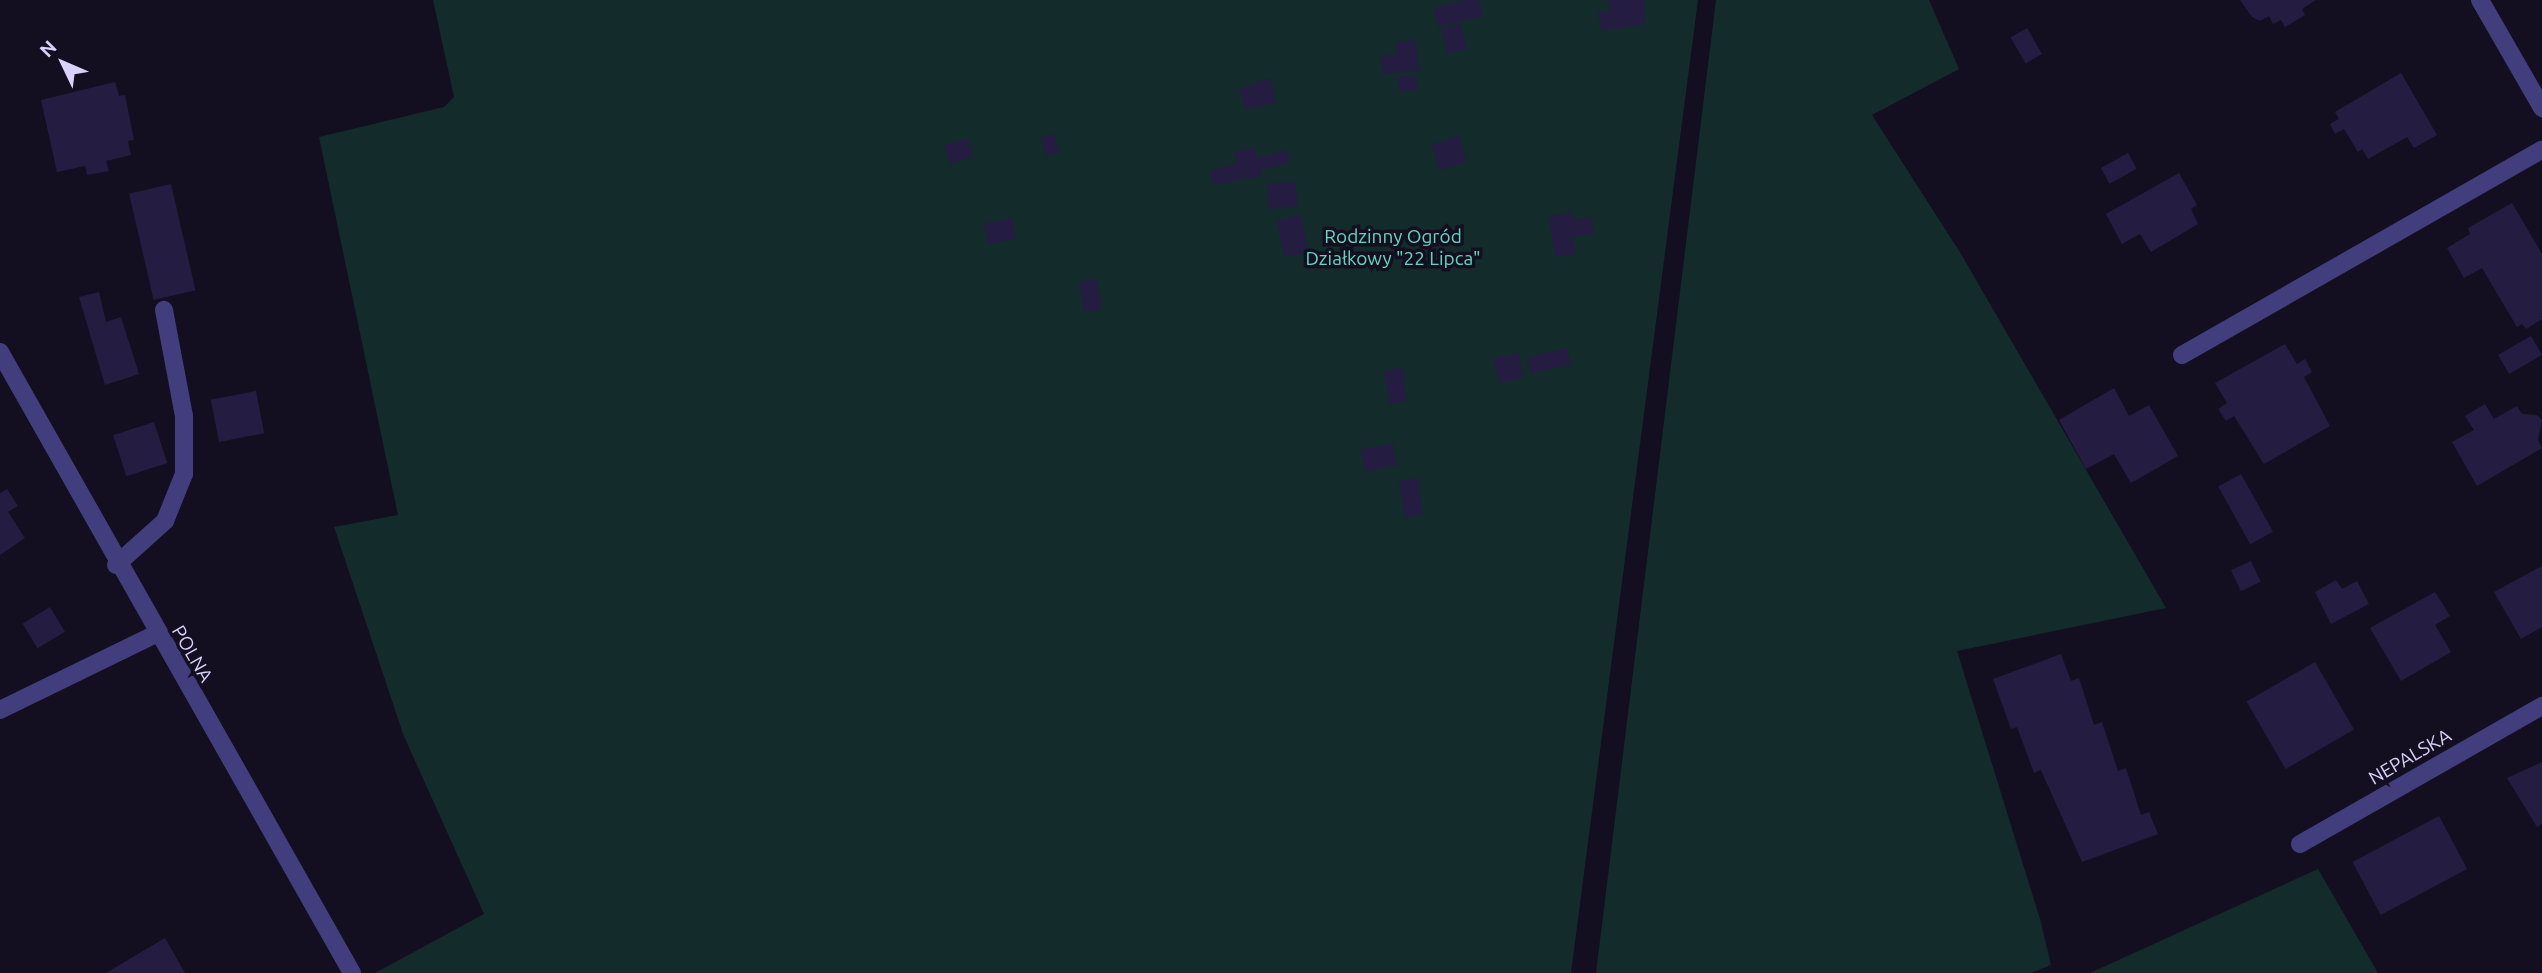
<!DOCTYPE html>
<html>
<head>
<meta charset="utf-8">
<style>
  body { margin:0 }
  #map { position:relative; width:2542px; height:973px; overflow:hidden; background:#130f21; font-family:Ubuntu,sans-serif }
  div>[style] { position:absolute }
  .green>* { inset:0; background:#132b2b }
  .building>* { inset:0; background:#251d41; transform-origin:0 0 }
  .minor>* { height:18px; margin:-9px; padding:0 9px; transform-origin:9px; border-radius:9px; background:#423e7d }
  span { translate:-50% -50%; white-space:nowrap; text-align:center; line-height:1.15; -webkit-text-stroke:7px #130f21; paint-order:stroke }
  .park-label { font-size:19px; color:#65d6bd }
  .street-label { font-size:19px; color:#d9d3fb }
  .north { position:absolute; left:28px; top:28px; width:70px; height:70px; -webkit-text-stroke:5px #130f21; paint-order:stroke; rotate:314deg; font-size:19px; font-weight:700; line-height:28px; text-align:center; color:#d9d3fb }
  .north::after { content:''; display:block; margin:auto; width:24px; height:32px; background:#d9d3fb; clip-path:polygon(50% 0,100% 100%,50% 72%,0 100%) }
</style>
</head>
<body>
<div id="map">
  <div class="green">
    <i style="clip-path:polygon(433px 0,1698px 0,1571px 973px,375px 973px,484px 914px,403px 734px,334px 527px,398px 515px,319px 137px,444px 107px,454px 97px)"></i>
    <i style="clip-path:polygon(1716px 0,1929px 0,1959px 69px,1872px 115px,1961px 254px,2166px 608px,1957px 651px,2040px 919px,2051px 965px,2031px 973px,1596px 973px)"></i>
    <i style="clip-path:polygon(2318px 869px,2378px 973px,2090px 973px)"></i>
  </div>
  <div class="building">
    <i style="clip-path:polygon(1465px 0,1479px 0,1483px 16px,1438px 27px,1433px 8px)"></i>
    <i style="clip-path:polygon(1608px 0,1643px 0,1646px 24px,1601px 31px,1598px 12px,1610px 11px)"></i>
    <i style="clip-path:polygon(2240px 0,2316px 0,2302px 9px,2305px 15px,2285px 27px,2281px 20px,2273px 24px,2269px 16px,2260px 21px,2252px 17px)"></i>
    <i style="left:1461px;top:24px;width:26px;height:20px;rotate:77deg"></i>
    <i style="left:2027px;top:28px;width:30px;height:19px;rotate:60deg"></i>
    <i style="clip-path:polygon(1415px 40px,1419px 71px,1383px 74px,1381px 56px,1396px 54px,1395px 43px)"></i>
    <i style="clip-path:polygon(2401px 73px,2437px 135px,2414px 148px,2407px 137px,2368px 159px,2362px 149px,2358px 152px,2344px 129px,2335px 134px,2330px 124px,2339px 119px,2335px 112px)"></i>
    <i style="left:1415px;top:74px;width:16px;height:18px;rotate:79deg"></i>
    <i style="clip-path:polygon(1270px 78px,1277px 103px,1245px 109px,1239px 89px)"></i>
    <i style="clip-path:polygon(115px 82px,119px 96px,125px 95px,134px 140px,128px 141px,131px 155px,106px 161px,109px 171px,87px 175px,85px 166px,57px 172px,41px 100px)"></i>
    <i style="left:1054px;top:134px;width:19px;height:14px;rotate:74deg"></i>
    <i style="left:1459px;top:136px;width:27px;height:29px;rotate:73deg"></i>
    <i style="left:967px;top:138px;width:19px;height:24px;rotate:72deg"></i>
    <i style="clip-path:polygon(1254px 147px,1258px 158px,1286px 150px,1290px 162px,1260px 171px,1262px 176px,1214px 185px,1210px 171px,1236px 163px,1233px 152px)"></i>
    <i style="left:2128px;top:153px;width:18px;height:31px;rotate:61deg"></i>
    <i style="clip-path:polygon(2179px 173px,2197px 205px,2191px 209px,2198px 224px,2151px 252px,2140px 234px,2122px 244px,2106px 214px)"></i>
    <i style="left:1295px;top:181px;width:25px;height:29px;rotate:83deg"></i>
    <i style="left:171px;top:184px;width:109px;height:43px;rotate:77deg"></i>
    <i style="clip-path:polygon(2512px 203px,2542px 254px,2542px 319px,2526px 329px,2522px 324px,2517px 327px,2482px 268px,2464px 278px,2447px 248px,2470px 234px,2468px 228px)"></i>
    <i style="clip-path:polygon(1571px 213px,1573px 220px,1591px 217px,1594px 234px,1573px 237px,1576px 254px,1555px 257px,1549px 216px)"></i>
    <i style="left:1301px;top:215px;width:38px;height:25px;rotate:78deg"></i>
    <i style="left:1012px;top:218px;width:21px;height:29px;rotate:79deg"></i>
    <i style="left:1097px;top:279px;width:31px;height:18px;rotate:81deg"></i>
    <i style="clip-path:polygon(99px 292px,106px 322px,121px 317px,139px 374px,105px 385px,79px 297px)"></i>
    <i style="left:2531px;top:336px;width:22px;height:38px;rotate:60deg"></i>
    <i style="clip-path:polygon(2285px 344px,2297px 364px,2305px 359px,2312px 372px,2304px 377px,2330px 426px,2264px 464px,2234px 416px,2226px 421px,2218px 409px,2227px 403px,2215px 383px)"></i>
    <i style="left:1567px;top:348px;width:17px;height:41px;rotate:77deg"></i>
    <i style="left:1518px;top:353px;width:25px;height:25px;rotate:78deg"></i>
    <i style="left:1402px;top:368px;width:33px;height:18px;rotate:81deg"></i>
    <i style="clip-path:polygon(2114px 388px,2129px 416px,2149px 405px,2178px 456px,2131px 483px,2114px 454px,2086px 469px,2059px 420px)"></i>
    <i style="left:256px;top:391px;width:43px;height:46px;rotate:79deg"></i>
    <i style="clip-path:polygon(2485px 404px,2494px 419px,2517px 406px,2522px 414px,2537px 415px,2542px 420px,2538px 440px,2542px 448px,2477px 486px,2452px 442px,2474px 430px,2465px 416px)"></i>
    <i style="left:154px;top:422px;width:43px;height:43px;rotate:72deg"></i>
    <i style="left:1393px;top:444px;width:22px;height:33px;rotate:80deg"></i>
    <i style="left:2241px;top:474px;width:66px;height:26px;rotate:61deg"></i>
    <i style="left:1418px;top:478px;width:37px;height:19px;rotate:82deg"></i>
    <i style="clip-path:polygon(7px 489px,18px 506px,8px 512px,25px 538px,0 555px,0 493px)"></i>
    <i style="left:2251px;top:561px;width:23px;height:22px;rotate:65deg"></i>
    <i style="clip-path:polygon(2542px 566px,2542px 627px,2521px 639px,2494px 592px)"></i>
    <i style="clip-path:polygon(2336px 580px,2342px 589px,2357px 581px,2369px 604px,2331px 624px,2315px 592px)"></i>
    <i style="clip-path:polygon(2435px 592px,2450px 616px,2435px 625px,2451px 652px,2401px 681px,2370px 628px)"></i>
    <i style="left:50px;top:607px;width:29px;height:32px;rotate:59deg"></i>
    <i style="clip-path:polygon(2061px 654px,2071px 681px,2079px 678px,2094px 725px,2102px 722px,2118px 771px,2126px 768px,2141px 815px,2149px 812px,2158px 834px,2082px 862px,2041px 770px,2034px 773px,2017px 727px,2011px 729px,1993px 679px)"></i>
    <i style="left:2315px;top:662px;width:78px;height:79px;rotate:60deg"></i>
    <i style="clip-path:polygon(2542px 762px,2542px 824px,2537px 827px,2507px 778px)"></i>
    <i style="left:2439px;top:816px;width:60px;height:98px;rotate:62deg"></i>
    <i style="clip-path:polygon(165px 938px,185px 973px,106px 973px)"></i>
  </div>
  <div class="minor">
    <i style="left:2480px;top:0;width:125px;rotate:60.1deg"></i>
    <i style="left:0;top:352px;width:714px;rotate:60.45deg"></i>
    <i style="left:2182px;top:355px;width:414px;rotate:-29.7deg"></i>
    <i style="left:116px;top:565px;width:66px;rotate:-41.9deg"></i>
    <i style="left:165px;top:521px;width:51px;rotate:-68deg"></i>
    <i style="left:184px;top:474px;width:58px;rotate:-90deg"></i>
    <i style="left:184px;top:416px;width:108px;rotate:-100.7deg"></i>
    <i style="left:0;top:710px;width:174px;rotate:-26deg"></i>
    <i style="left:2300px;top:844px;width:279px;rotate:-29.7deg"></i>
  </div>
  <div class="park-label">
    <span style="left:1393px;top:248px">Rodzinny Ogród<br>Działkowy "22 Lipca"</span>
  </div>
  <div class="street-label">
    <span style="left:192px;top:654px;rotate:60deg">POLNA</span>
    <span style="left:2410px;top:757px;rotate:-30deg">NEPALSKA</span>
  </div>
  <div class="north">N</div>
</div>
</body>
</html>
